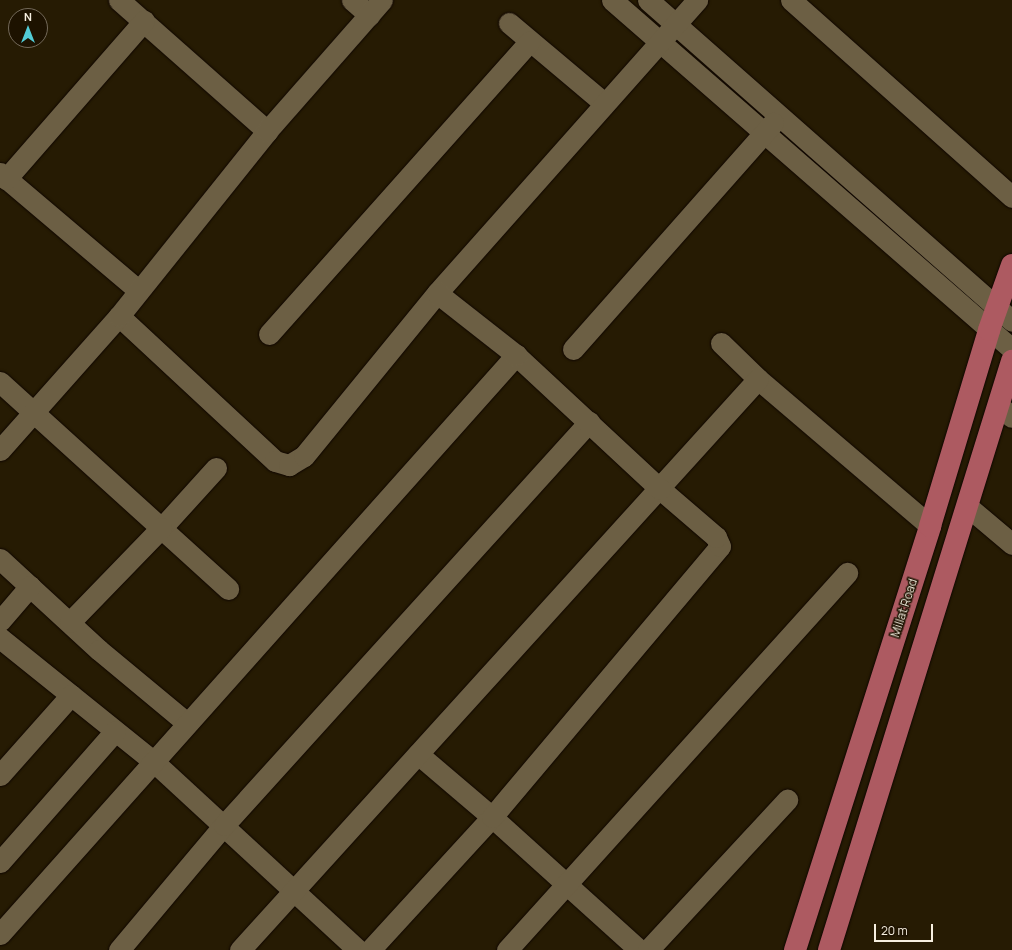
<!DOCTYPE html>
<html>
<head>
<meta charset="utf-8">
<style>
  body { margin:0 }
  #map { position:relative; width:1012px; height:950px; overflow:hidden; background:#261b03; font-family:Manrope,sans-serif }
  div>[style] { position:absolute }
  .roads { filter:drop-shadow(0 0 1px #0f0600) drop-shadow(0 0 1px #0f0600) }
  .minor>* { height:21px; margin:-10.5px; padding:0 10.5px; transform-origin:10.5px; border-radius:10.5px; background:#6c5f44 }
  .major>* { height:22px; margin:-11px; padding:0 11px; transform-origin:11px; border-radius:11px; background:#ad5a61 }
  span { translate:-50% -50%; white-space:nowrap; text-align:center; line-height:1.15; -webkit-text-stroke:3px #1d1200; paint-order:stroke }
  .street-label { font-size:12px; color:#f6efe0 }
  .north { position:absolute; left:8px; top:8px; width:40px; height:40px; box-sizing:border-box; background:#1d1200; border:1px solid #746a5a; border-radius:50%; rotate:0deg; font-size:11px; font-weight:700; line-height:16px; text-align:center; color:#f6efe0 }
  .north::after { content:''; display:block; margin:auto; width:14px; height:18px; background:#52ccd6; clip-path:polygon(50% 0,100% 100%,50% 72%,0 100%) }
  .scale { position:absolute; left:874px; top:924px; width:59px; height:18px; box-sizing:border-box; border:2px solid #f6efe0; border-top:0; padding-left:5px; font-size:12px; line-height:14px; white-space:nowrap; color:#f6efe0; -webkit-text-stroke:3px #1d1200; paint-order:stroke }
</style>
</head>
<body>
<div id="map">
  <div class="roads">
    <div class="minor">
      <i style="left:119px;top:0;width:198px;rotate:41.5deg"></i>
      <i style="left:352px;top:0;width:23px;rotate:41deg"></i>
      <i style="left:612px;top:0;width:531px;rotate:41.1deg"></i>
      <i style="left:648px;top:0;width:485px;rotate:41.4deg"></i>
      <i style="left:791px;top:0;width:296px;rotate:41.7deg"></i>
      <i style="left:509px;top:23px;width:124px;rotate:40.1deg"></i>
      <i style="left:0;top:173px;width:181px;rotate:40.3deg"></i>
      <i style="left:6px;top:179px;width:210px;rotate:-48.9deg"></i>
      <i style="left:119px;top:316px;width:213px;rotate:42.9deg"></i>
      <i style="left:275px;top:461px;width:15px;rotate:16deg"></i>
      <i style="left:289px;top:465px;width:17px;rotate:-31deg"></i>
      <i style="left:304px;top:456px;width:210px;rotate:-50.8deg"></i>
      <i style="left:437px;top:293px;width:392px;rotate:-48.4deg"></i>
      <i style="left:269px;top:334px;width:392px;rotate:-48.3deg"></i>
      <i style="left:721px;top:343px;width:52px;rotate:44.2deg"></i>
      <i style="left:758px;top:379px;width:226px;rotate:40.5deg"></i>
      <i style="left:573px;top:349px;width:302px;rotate:-48.5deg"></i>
      <i style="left:0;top:382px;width:308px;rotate:42.2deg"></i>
      <i style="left:998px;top:405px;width:18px;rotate:41deg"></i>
      <i style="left:0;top:450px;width:179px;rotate:-48.4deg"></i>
      <i style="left:119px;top:316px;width:237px;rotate:-51.3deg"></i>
      <i style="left:267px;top:131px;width:174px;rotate:-48.7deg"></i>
      <i style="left:967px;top:506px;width:59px;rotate:40.2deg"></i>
      <i style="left:167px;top:522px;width:73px;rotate:-47.8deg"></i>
      <i style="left:0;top:559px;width:134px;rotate:42.6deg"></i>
      <i style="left:99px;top:650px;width:114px;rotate:39.7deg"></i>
      <i style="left:0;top:621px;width:46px;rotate:-49.4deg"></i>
      <i style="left:70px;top:622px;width:131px;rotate:-45.9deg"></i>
      <i style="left:0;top:638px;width:196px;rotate:38.8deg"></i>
      <i style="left:153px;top:761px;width:279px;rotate:42.7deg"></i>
      <i style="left:418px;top:754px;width:97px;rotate:40.4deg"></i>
      <i style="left:492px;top:817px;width:198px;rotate:42.1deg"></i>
      <i style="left:0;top:775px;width:107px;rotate:-48.4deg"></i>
      <i style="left:0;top:862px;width:174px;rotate:-48.7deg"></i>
      <i style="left:0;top:934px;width:776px;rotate:-48.29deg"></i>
      <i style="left:119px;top:950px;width:163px;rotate:-50deg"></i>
      <i style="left:224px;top:825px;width:544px;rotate:-47.83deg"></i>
      <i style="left:240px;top:950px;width:771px;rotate:-47.79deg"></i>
      <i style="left:370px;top:950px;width:180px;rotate:-47.5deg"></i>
      <i style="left:492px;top:817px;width:354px;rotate:-49.9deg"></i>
      <i style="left:720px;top:546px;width:10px;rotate:-114deg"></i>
      <i style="left:716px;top:537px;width:74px;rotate:-139.4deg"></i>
      <i style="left:660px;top:489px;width:197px;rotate:-137.1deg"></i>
      <i style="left:516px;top:355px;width:100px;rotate:-141.9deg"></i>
      <i style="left:507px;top:950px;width:508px;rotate:-47.95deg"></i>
      <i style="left:648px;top:950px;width:205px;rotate:-47.2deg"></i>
    </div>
    <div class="major">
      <i style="left:795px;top:950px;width:445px;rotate:-72.3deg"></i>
      <i style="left:930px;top:526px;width:205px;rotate:-73.2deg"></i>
      <i style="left:989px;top:330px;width:69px;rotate:-70.5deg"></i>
      <i style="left:829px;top:950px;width:617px;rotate:-72.74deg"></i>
    </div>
  </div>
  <div class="street-label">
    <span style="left:904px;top:608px;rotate:-72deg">Millat Road</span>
  </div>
  <div class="north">N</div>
  <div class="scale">20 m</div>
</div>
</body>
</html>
